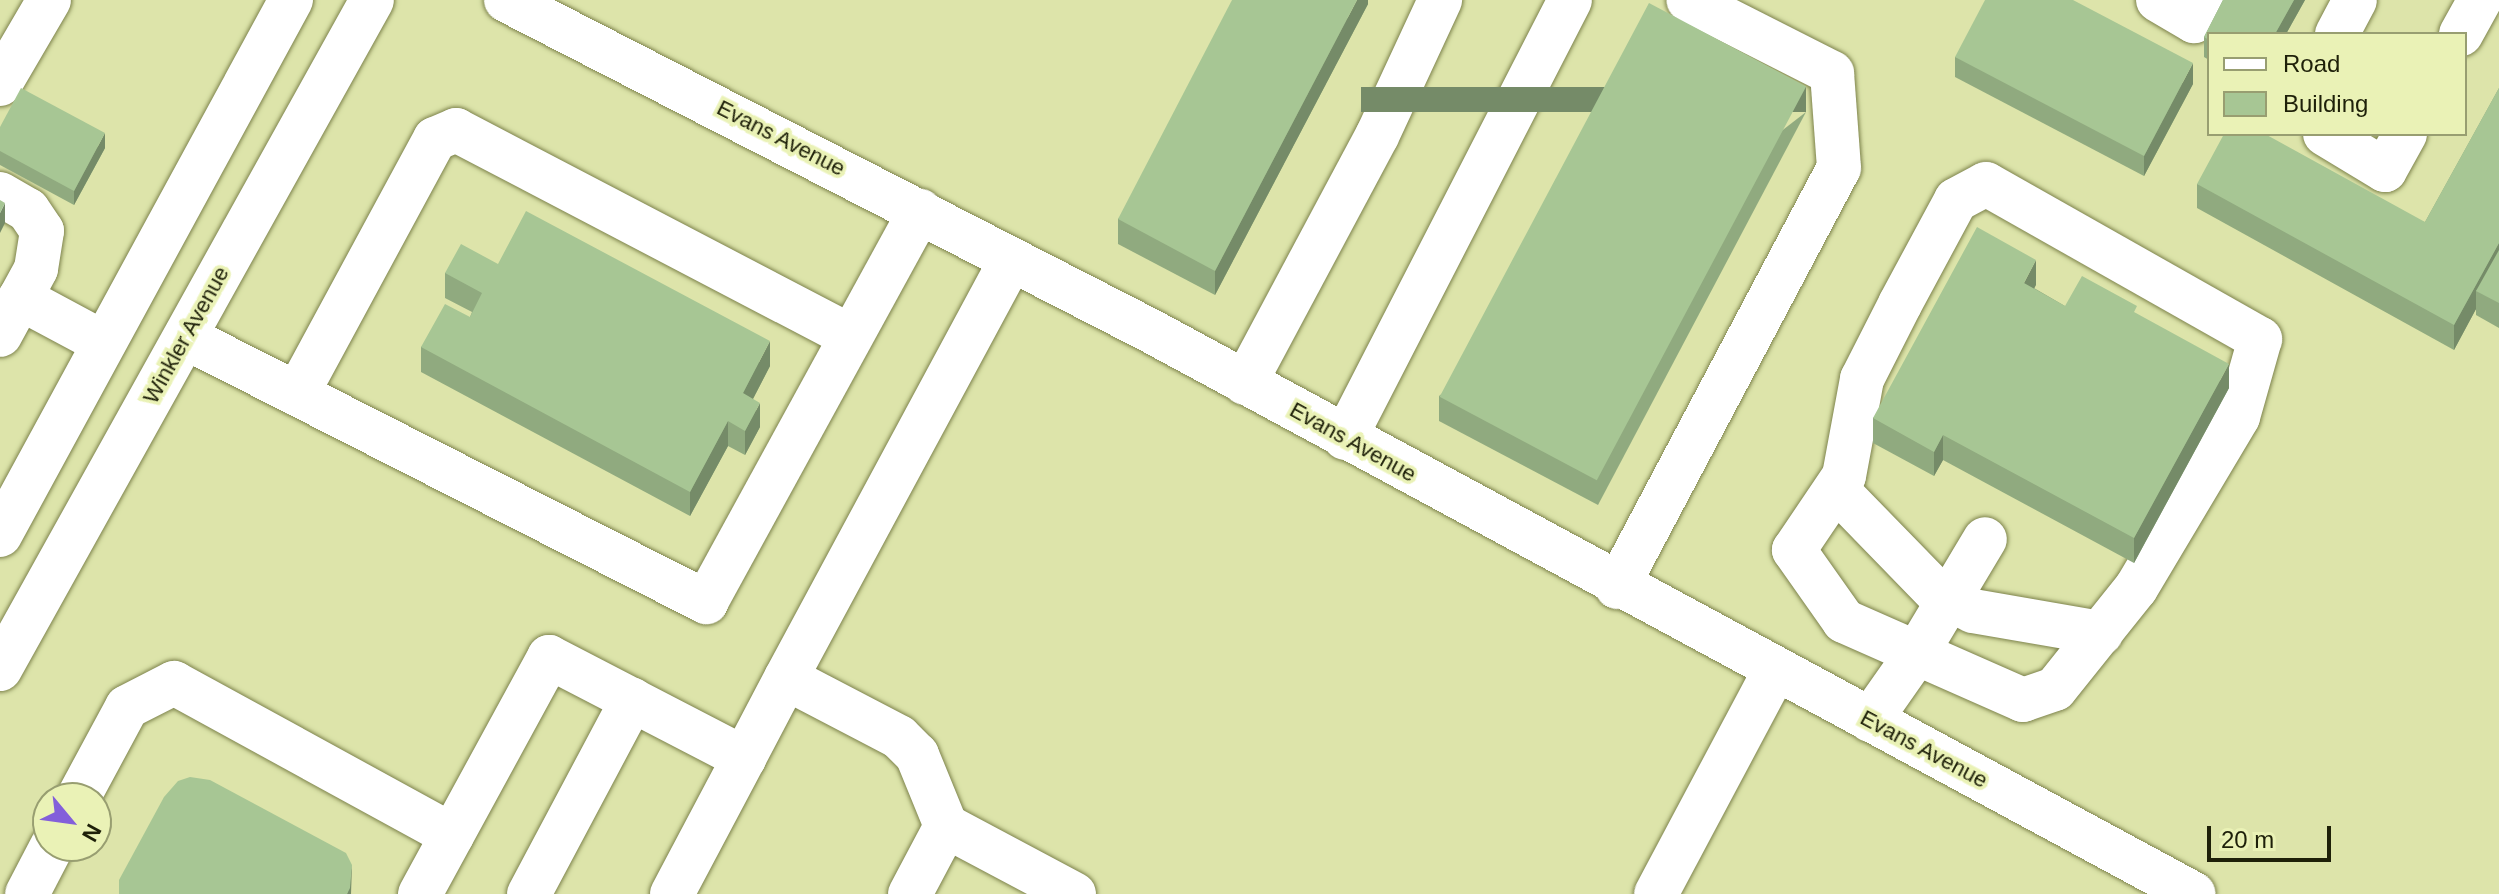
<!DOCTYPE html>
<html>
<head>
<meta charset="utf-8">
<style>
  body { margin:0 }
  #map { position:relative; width:2499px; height:894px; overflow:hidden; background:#dde4aa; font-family:Helvetica,sans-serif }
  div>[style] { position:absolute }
  .roads { filter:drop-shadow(0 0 2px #7d834c) drop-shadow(0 0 2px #7d834c) }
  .minor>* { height:44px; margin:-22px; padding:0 22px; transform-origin:22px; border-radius:22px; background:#fff }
  .wall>* { inset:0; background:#90aa7f }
  .shaded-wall>* { inset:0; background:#758b68; transform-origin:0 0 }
  .building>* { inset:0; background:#a7c694; transform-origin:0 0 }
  span { translate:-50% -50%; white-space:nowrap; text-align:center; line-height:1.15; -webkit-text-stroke:7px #eaf2b6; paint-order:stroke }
  .street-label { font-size:22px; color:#1e2009 }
  .legend { position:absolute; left:2207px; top:32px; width:260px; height:104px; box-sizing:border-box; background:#eaf2b6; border:2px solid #989e71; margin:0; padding:10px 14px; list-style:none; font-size:24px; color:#1e2009 }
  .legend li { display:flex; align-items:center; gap:16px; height:40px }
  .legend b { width:40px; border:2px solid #989e71 }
  .north { position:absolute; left:32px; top:782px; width:80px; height:80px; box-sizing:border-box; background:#eaf2b6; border:2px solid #989e71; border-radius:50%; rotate:119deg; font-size:22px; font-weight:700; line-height:32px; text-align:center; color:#1e2009 }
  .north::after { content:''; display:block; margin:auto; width:28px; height:36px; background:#835fda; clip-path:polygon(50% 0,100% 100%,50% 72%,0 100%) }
  .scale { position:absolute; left:2207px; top:826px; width:124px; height:36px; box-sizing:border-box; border:4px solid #1e2009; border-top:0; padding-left:10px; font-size:24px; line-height:28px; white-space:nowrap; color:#1e2009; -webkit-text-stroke:6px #eaf2b6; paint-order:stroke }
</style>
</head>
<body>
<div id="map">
  <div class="roads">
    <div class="minor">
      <i style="left:506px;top:0;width:723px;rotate:27.17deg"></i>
      <i style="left:1149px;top:330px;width:1187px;rotate:28.36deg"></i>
      <i style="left:2158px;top:0;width:42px;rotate:30.3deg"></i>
      <i style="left:2194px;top:21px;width:24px;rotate:-62deg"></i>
      <i style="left:2337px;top:34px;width:38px;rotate:-62deg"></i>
      <i style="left:2461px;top:34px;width:39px;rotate:-61deg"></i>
      <i style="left:0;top:84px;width:97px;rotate:-59.7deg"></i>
      <i style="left:2325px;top:134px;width:70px;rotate:31deg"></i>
      <i style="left:2385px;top:170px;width:41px;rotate:-60.9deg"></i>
      <i style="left:1986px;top:184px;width:315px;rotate:29.5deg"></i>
      <i style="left:2260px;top:339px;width:81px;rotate:105.8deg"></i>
      <i style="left:2238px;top:417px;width:199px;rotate:120.8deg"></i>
      <i style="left:2136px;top:588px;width:129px;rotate:128.7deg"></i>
      <i style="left:2055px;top:689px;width:34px;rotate:161deg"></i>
      <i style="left:2023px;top:700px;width:196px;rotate:-156.2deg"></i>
      <i style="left:1844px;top:621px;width:87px;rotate:-125.2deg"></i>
      <i style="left:1794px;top:550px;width:89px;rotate:-56deg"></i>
      <i style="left:1844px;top:476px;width:99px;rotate:-79.5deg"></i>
      <i style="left:1862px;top:379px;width:84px;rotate:-63.1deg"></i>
      <i style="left:1900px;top:304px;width:118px;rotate:-61.7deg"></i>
      <i style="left:1956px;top:200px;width:34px;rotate:-28deg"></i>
      <i style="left:0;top:194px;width:32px;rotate:30deg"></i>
      <i style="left:28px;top:210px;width:25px;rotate:56deg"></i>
      <i style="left:42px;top:231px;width:38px;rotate:99deg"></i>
      <i style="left:36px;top:269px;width:75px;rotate:118.6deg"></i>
      <i style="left:20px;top:298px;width:95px;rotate:28.2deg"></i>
      <i style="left:185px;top:337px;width:585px;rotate:26.96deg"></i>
      <i style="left:706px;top:602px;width:446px;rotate:-61.3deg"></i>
      <i style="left:1245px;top:383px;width:280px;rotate:-61.9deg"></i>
      <i style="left:1377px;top:136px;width:150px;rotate:-65.1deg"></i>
      <i style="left:297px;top:394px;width:290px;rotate:-61.6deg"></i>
      <i style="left:435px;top:139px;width:23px;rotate:-23deg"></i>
      <i style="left:456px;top:130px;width:442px;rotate:27.6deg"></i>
      <i style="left:1345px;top:438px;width:492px;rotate:-62.8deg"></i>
      <i style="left:1836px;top:489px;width:146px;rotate:45.8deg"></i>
      <i style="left:1938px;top:594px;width:39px;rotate:26deg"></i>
      <i style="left:1973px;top:611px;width:130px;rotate:9.8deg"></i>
      <i style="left:0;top:535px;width:609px;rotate:-61.46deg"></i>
      <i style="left:1617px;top:587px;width:474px;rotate:-62.1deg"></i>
      <i style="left:1839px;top:168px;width:95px;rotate:-94.2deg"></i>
      <i style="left:1832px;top:73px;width:161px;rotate:-153.1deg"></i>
      <i style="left:0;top:669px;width:765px;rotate:-60.92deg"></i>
      <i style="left:1870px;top:720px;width:78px;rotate:-54.9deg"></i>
      <i style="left:1915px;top:656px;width:136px;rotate:-59.1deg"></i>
      <i style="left:78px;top:798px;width:103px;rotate:-61.7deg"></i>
      <i style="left:127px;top:707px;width:53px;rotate:-27.1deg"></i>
      <i style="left:174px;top:683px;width:317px;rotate:28.7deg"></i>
      <i style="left:946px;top:826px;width:145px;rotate:28deg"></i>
      <i style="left:27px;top:894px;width:54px;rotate:-62.5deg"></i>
      <i style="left:420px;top:894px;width:270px;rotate:-61.4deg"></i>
      <i style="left:549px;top:657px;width:220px;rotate:27.4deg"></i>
      <i style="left:744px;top:758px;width:90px;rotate:-62.3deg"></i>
      <i style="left:529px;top:894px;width:220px;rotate:-62deg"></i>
      <i style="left:672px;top:894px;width:154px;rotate:-62.1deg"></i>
      <i style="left:910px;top:894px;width:77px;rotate:-62.1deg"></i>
      <i style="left:946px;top:826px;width:77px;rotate:-112.2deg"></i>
      <i style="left:917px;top:755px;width:25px;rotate:-135deg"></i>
      <i style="left:899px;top:737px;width:127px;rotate:-152.4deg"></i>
      <i style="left:786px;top:678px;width:475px;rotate:-61.7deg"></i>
      <i style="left:1656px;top:894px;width:254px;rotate:-62deg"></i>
    </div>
  </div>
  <div class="wall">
    <i style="clip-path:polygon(1368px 0,1368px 4px,1215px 295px,1118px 244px,1118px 219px)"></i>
    <i style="clip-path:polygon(2223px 0,2305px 0,2286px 34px,2209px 34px,2209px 60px,2204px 57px,2204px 37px)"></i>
    <i style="clip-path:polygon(1955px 57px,2193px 84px,2144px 176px,1955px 77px)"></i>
    <i style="clip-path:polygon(2499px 88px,2499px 328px,2476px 315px,2476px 309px,2454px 350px,2197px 208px,2197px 184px,2425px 222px)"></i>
    <i style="clip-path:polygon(1806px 112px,1598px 505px,1439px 421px,1439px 396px)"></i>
    <i style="clip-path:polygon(0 127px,105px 148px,74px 205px,0 165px)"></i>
    <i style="clip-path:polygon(498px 264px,770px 366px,753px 399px,760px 427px,745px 455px,728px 446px,690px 516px,421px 372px,421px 347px,470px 317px,472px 312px,445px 298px,445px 273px)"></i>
    <i style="clip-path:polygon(2036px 285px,2034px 288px,2065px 306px,2137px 314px,2229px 388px,2134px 563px,1943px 460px,1934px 476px,1873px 443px,1873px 418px)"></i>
  </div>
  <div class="shaded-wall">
    <i style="clip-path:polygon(1357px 0,1368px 0,1368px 4px,1215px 295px,1215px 271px)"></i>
    <i style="clip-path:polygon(2294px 0,2305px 0,2286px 34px,2275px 34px)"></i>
    <i style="clip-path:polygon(2193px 63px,2193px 84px,2144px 176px,2144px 156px)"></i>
    <i style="left:1806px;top:87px;width:25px;height:445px;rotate:90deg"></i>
    <i style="clip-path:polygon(105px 133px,105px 148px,74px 205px,74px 191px)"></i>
    <i style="clip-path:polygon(5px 203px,5px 223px,0 233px,0 213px)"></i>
    <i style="clip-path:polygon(2499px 243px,2499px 268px,2476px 291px,2476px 309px,2454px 350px,2454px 325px)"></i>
    <i style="clip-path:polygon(2036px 260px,2036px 285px,2024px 307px,2024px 283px)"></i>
    <i style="clip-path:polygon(770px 341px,770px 366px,743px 418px,743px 393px)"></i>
    <i style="clip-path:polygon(2229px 364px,2229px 388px,2134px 563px,2134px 538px)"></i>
    <i style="clip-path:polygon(760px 403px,760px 427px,745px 455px,745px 431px)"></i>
    <i style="clip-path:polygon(728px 421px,728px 446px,690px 516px,690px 492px)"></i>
    <i style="clip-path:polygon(1943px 435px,1943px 460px,1934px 476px,1934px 452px)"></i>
    <i style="clip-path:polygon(352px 865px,351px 894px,347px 894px)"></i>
  </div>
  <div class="building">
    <i style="clip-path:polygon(1232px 0,1357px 0,1215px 271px,1118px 219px)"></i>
    <i style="clip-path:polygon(1985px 0,2073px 0,2193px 63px,2144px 156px,1955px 57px)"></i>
    <i style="clip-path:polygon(2223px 0,2294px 0,2275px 34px,2209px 34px,2209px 40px,2204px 37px)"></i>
    <i style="left:1649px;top:3px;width:178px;height:446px;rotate:28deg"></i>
    <i style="clip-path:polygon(21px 88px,105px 133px,74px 191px,0 151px,0 127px)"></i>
    <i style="clip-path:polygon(2499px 88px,2499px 243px,2454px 325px,2197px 184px,2224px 134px,2265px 134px,2425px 222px)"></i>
    <i style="clip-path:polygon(0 200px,5px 203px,0 213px)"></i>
    <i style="clip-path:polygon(526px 211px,770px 341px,743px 393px,760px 403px,745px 431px,728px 421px,690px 492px,421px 347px,445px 304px,470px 317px,482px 293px,445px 273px,461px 244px,498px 264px)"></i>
    <i style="clip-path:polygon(1977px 227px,2036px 260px,2024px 283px,2065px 306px,2082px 276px,2137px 306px,2134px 312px,2229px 364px,2134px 538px,1943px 435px,1934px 452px,1873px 418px)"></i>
    <i style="clip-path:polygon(2499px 250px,2499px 303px,2476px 291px)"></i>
    <i style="clip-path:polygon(190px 777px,210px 780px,346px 853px,352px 865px,350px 888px,347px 894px,119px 894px,119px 880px,164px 797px,178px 781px)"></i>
  </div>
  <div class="street-label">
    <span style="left:781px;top:138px;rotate:27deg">Evans Avenue</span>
    <span style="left:186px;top:335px;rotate:-61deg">Winkler Avenue</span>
    <span style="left:1353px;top:442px;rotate:29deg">Evans Avenue</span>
    <span style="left:1924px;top:749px;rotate:28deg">Evans Avenue</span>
  </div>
  <ul class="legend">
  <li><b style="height:10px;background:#fff"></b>Road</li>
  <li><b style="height:22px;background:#a7c694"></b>Building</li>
  </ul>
  <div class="north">N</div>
  <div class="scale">20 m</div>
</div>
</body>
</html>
